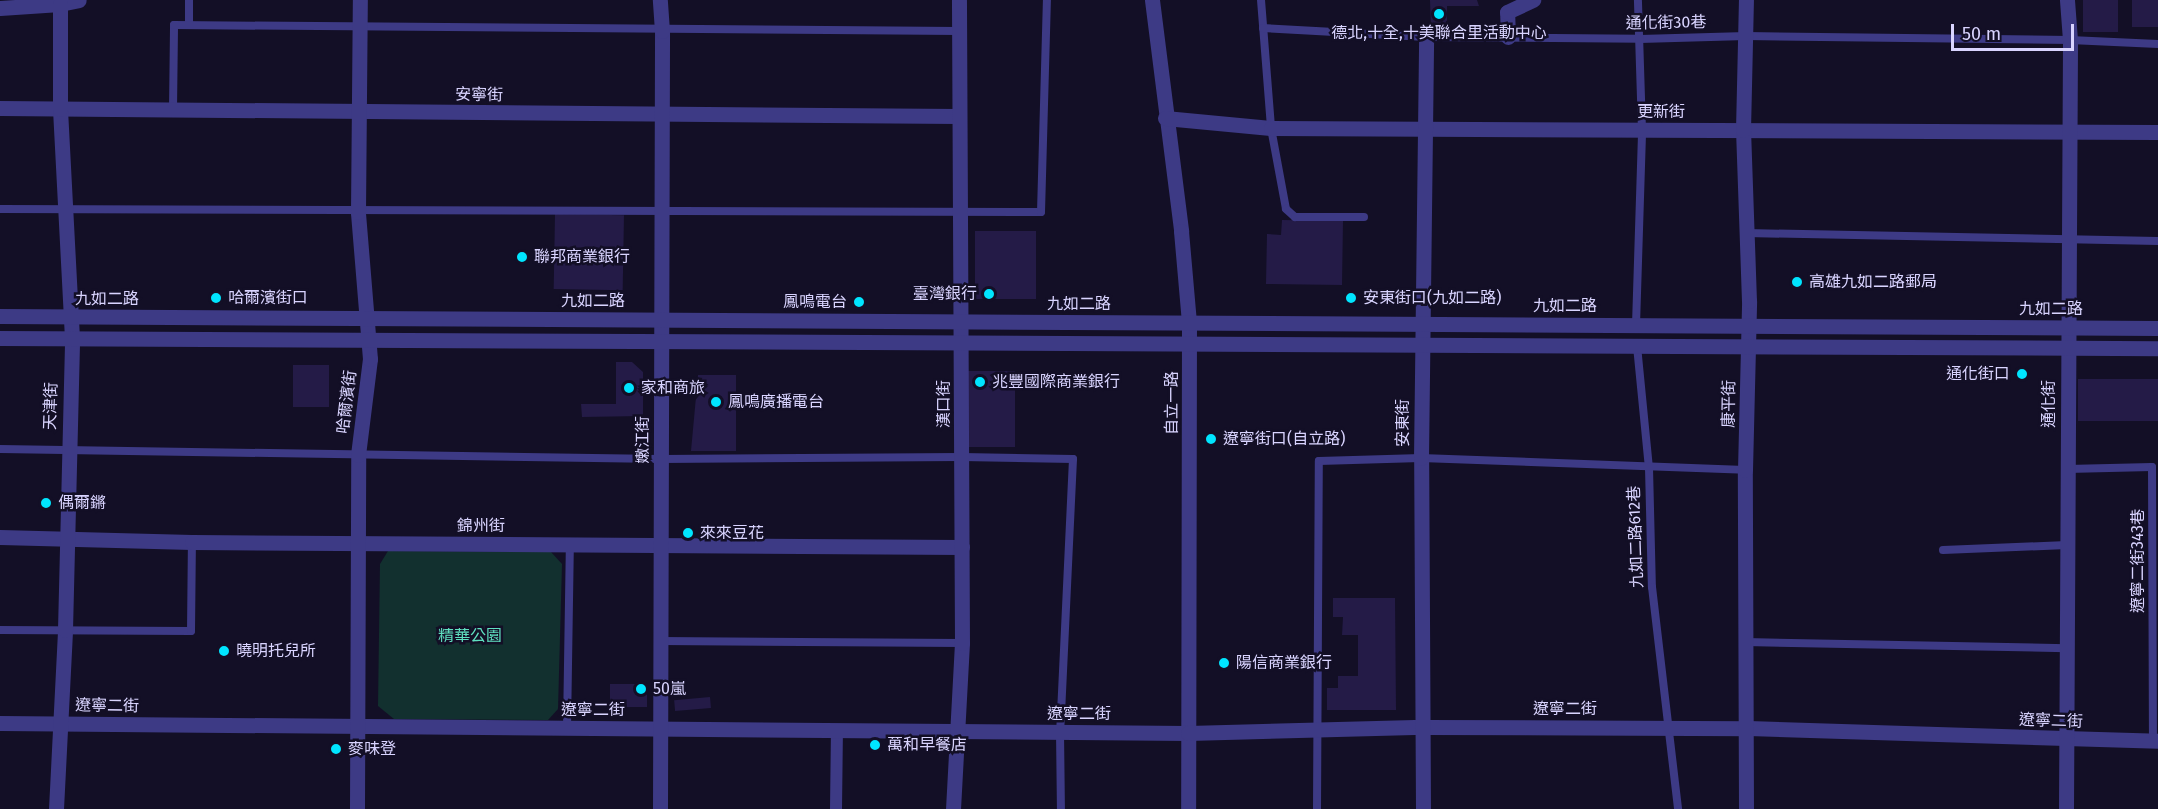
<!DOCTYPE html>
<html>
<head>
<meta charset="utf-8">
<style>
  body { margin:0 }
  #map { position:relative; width:2158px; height:809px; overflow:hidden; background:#130f26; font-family:"Fira Sans","Noto Sans TC",sans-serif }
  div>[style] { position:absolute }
  .green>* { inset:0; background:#12302f }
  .building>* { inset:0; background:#241b47; transform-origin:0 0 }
  .service>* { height:8px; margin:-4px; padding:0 4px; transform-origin:4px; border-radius:4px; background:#3d3a85 }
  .pedestrian>* { height:12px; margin:-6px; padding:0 6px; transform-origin:6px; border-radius:6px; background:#3d3a85 }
  .minor>* { height:15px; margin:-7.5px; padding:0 7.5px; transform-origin:7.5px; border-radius:7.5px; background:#3d3a85 }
  .tertiary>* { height:15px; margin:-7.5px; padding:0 7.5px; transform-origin:7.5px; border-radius:7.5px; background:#3d3a85 }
  .dots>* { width:16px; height:16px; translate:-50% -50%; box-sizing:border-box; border:3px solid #130f26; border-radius:50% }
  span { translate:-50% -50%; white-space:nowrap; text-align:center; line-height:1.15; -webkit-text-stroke:5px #130f26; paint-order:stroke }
  .street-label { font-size:16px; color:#d9d4ff }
  .poi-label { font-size:16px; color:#d9d4ff }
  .left { translate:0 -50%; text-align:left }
  .right { translate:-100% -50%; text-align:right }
  .park-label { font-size:16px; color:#5fe0c0 }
  .scale { position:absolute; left:1951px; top:24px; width:123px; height:27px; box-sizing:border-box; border:3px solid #d9d4ff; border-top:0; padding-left:8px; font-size:18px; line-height:21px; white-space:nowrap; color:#d9d4ff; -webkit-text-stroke:4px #130f26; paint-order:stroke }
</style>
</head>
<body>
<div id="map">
  <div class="green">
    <i style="clip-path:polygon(388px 551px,551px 552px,562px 564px,558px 709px,548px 720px,394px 719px,378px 706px,380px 564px)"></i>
  </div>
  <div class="building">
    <i style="clip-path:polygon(1430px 0,1477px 0,1479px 6px,1447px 6px,1447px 26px,1431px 27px)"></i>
    <i style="left:2083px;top:0;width:35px;height:32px"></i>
    <i style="left:2132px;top:0;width:26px;height:27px"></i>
    <i style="left:555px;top:214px;width:69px;height:75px;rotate:1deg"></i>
    <i style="clip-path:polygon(1282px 220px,1343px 221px,1342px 285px,1266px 284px,1267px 234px,1281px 235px)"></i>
    <i style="left:975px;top:231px;width:61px;height:68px"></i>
    <i style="clip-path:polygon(616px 362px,632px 362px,643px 372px,643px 416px,582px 417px,581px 404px,616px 404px)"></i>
    <i style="left:293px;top:365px;width:36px;height:42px"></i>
    <i style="left:968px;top:371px;width:47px;height:76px"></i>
    <i style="clip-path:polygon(698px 375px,736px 375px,736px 451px,691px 451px)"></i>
    <i style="left:2078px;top:379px;width:80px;height:42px"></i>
    <i style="clip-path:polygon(1333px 598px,1395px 598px,1396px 710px,1327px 710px,1327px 688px,1338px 688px,1338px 676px,1358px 676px,1358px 635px,1342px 635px,1343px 617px,1333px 617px)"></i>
    <i style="left:610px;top:684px;width:37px;height:23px"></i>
    <i style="left:710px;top:697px;width:11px;height:36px;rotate:85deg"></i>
  </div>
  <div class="service">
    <i style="left:189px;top:0;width:25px;rotate:90deg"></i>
    <i style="left:1261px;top:0;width:128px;rotate:85.5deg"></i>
    <i style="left:1271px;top:128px;width:82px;rotate:79.5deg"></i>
    <i style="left:1286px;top:209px;width:12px;rotate:42deg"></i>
    <i style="left:1295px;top:217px;width:69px"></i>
    <i style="left:1263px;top:28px;width:163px;rotate:3.2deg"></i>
    <i style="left:1426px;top:37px;width:214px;rotate:0.5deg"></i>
    <i style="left:1640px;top:39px;width:106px;rotate:-1.6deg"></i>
    <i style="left:1746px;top:36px;width:324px;rotate:0.7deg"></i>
    <i style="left:2070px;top:40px;width:88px;rotate:2.6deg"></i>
    <i style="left:173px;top:110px;width:85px;rotate:-89.3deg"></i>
    <i style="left:174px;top:25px;width:785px;rotate:0.44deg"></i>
    <i style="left:0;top:209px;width:1041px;rotate:0.17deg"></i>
    <i style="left:1041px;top:212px;width:212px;rotate:-88.4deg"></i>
    <i style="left:1746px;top:233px;width:412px;rotate:1.1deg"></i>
    <i style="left:1636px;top:325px;width:195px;rotate:-88.2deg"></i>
    <i style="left:1642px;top:130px;width:130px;rotate:-91.8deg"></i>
    <i style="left:1637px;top:346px;width:123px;rotate:84.4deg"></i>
    <i style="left:1649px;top:468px;width:119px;rotate:88.6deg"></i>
    <i style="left:1652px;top:587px;width:224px;rotate:83.3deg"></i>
    <i style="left:0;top:449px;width:661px;rotate:0.87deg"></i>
    <i style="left:661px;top:459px;width:301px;rotate:-0.4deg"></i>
    <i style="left:962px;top:457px;width:111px;rotate:1deg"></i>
    <i style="left:1073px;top:459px;width:273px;rotate:92.7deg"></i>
    <i style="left:1060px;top:732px;width:77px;rotate:89.3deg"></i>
    <i style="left:2067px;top:469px;width:85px;rotate:-1.3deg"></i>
    <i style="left:2152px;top:467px;width:274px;rotate:89.8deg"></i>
    <i style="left:1943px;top:550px;width:124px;rotate:-2.3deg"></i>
    <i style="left:0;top:630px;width:191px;rotate:0.3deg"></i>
    <i style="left:191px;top:631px;width:89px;rotate:-89.4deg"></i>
    <i style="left:660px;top:641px;width:302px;rotate:0.4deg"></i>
    <i style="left:1745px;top:642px;width:322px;rotate:1.1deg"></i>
    <i style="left:567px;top:728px;width:183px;rotate:-89.1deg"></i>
    <i style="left:1317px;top:809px;width:348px;rotate:-89.7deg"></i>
    <i style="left:1319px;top:461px;width:102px;rotate:-1.7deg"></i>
    <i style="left:1421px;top:458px;width:324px;rotate:2.1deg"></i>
  </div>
  <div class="pedestrian">
    <i style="left:836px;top:809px;width:79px;rotate:-89.3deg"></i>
  </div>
  <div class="minor">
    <i style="left:1152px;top:0;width:233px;rotate:82.8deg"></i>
    <i style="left:1181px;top:231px;width:92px;rotate:85deg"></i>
    <i style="left:1189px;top:323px;width:486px;rotate:90.1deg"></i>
    <i style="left:0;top:8px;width:60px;rotate:-3.8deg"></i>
    <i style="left:60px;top:4px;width:19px;rotate:-12deg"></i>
    <i style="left:1508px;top:37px;width:25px;rotate:-92deg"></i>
    <i style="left:1507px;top:12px;width:29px;rotate:-25deg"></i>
    <i style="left:0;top:108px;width:958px;rotate:0.48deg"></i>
    <i style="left:1165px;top:118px;width:106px;rotate:5.4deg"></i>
    <i style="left:1271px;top:128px;width:887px;rotate:0.26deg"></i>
    <i style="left:0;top:537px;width:192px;rotate:1.5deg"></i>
    <i style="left:192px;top:542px;width:770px;rotate:0.37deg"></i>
    <i style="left:0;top:723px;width:1188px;rotate:0.48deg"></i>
    <i style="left:1188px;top:733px;width:236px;rotate:-1.5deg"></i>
    <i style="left:1424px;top:727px;width:324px;rotate:0.2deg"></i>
    <i style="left:1748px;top:728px;width:410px;rotate:1.8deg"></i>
    <i style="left:56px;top:809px;width:179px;rotate:-87.1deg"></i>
    <i style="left:65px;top:630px;width:292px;rotate:-88.6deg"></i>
    <i style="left:72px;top:338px;width:229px;rotate:-93deg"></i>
    <i style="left:60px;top:109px;width:105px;rotate:-90deg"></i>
    <i style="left:357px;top:809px;width:354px;rotate:-89.8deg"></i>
    <i style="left:358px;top:455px;width:97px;rotate:-82.9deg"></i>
    <i style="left:370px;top:359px;width:147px;rotate:-94.7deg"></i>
    <i style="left:358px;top:212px;width:212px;rotate:-89.5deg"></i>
    <i style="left:660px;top:809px;width:778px;rotate:-89.85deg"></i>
    <i style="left:662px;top:31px;width:31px;rotate:-94deg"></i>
    <i style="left:953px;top:809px;width:166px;rotate:-86.9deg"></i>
    <i style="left:962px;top:643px;width:643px;rotate:-90.27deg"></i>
    <i style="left:1423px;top:809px;width:351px;rotate:-90.3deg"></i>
    <i style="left:1421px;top:458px;width:421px;rotate:-89.3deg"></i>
    <i style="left:1746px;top:809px;width:339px;rotate:-90.2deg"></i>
    <i style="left:1745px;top:470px;width:169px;rotate:-88.6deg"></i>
    <i style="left:1749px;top:301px;width:171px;rotate:-92deg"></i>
    <i style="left:1743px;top:130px;width:130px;rotate:-88.7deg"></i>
    <i style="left:2066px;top:809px;width:769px;rotate:-89.7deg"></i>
    <i style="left:2070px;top:40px;width:40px;rotate:-94.3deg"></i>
  </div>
  <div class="tertiary">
    <i style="left:0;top:316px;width:2158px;rotate:0.32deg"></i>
    <i style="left:0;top:338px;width:2158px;rotate:0.27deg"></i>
  </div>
  <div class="dots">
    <i style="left:1439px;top:14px;background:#00e5ff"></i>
    <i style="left:522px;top:257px;background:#00e5ff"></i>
    <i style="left:1797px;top:282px;background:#00e5ff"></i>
    <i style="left:989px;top:294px;background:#00e5ff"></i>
    <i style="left:216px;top:298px;background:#00e5ff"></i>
    <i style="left:1351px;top:298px;background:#00e5ff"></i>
    <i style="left:859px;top:302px;background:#00e5ff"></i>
    <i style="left:2022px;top:374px;background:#00e5ff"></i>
    <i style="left:980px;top:382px;background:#00e5ff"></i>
    <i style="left:629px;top:388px;background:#00e5ff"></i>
    <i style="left:716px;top:402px;background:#00e5ff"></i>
    <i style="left:1211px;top:439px;background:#00e5ff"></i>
    <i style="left:46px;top:503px;background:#00e5ff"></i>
    <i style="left:688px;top:533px;background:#00e5ff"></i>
    <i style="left:224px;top:651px;background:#00e5ff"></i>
    <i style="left:1224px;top:663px;background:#00e5ff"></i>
    <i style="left:641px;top:689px;background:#00e5ff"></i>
    <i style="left:875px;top:745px;background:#00e5ff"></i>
    <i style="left:336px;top:749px;background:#00e5ff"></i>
  </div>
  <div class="street-label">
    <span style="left:1666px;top:23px;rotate:-1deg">通化街30巷</span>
    <span style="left:479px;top:95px;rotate:1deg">安寧街</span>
    <span style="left:1661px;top:112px">更新街</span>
    <span style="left:107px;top:299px">九如二路</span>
    <span style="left:593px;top:301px">九如二路</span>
    <span style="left:1079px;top:304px">九如二路</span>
    <span style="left:1565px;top:306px">九如二路</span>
    <span style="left:2051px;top:309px">九如二路</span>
    <span style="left:347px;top:402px;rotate:-83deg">哈爾濱街</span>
    <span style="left:1172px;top:403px;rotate:-90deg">自立一路</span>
    <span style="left:944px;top:404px;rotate:-90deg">漢口街</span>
    <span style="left:1729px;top:404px;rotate:-89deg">康平街</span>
    <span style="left:2049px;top:404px;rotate:-90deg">通化街</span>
    <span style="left:51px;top:406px;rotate:-88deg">天津街</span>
    <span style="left:1403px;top:423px;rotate:-90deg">安東街</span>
    <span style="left:643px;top:440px;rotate:-90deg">嫩江街</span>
    <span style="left:481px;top:526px">錦州街</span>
    <span style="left:1636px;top:537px;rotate:-92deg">九如二路612巷</span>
    <span style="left:2138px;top:561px;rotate:-90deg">遼寧二街343巷</span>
    <span style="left:107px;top:706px;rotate:1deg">遼寧二街</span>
    <span style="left:1565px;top:709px">遼寧二街</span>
    <span style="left:593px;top:710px">遼寧二街</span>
    <span style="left:1079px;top:714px">遼寧二街</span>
    <span style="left:2051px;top:721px;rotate:2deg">遼寧二街</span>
  </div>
  <div class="poi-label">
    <span style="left:1439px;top:33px">德北,十全,十美聯合里活動中心</span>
    <span class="left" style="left:534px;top:257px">聯邦商業銀行</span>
    <span class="left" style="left:1809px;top:282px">高雄九如二路郵局</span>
    <span class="right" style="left:977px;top:294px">臺灣銀行</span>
    <span class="left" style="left:228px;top:298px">哈爾濱街口</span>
    <span class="left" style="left:1363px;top:298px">安東街口(九如二路)</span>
    <span class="right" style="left:847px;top:302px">鳳鳴電台</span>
    <span class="right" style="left:2010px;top:374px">通化街口</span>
    <span class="left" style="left:992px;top:382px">兆豐國際商業銀行</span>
    <span class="left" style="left:641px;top:388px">家和商旅</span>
    <span class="left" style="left:728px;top:402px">鳳鳴廣播電台</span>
    <span class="left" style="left:1223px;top:439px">遼寧街口(自立路)</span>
    <span class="left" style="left:58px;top:503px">偶爾鏘</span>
    <span class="left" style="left:700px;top:533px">來來豆花</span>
    <span class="left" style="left:236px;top:651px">曉明托兒所</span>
    <span class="left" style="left:1236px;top:663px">陽信商業銀行</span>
    <span class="left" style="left:653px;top:689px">50嵐</span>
    <span class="left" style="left:887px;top:745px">萬和早餐店</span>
    <span class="left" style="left:348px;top:749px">麥味登</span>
  </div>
  <div class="park-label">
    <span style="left:470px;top:636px">精華公園</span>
  </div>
  <div class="scale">50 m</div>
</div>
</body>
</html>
